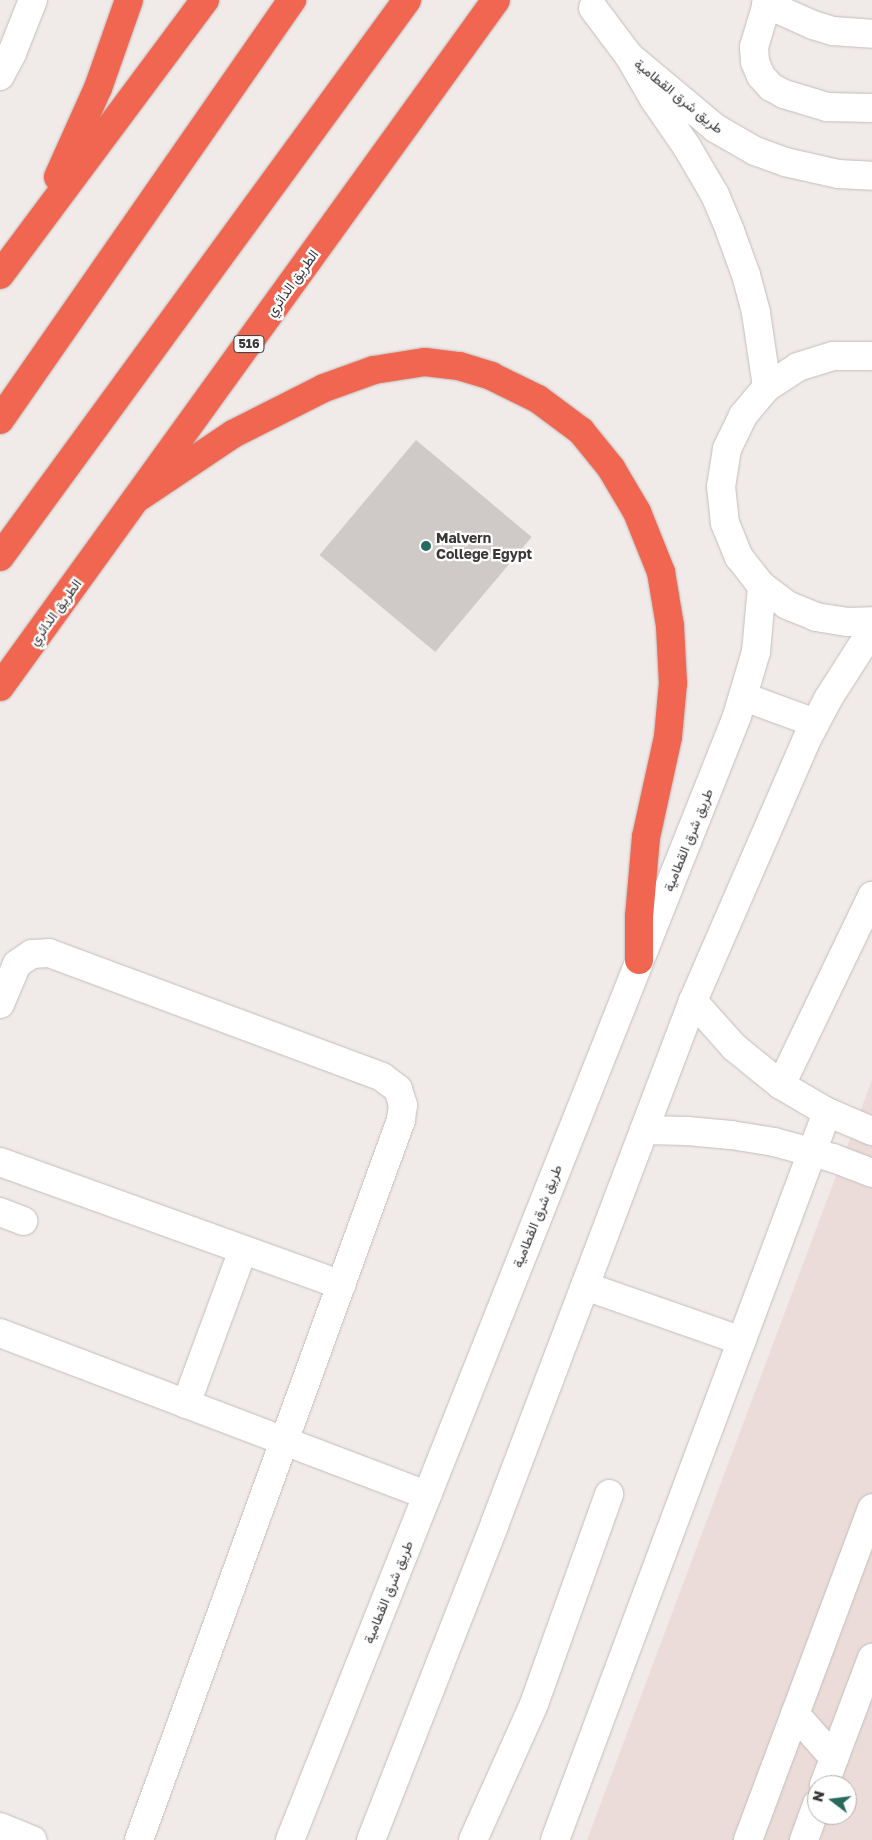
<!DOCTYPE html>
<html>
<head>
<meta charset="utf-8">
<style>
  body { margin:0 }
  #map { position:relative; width:872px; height:1840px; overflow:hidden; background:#f0eae8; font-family:"Golos Text",Vazirmatn,sans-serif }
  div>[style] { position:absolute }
  .built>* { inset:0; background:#ecdcd9 }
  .building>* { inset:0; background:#cfc9c7; transform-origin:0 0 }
  .roads { filter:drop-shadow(0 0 1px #c3bdbb) drop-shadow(0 0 1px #c3bdbb) }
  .minor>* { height:28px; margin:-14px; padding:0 14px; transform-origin:14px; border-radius:14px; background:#fff }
  .highway>* { height:28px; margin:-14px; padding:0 14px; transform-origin:14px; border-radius:14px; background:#f06650 }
  .dots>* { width:14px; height:14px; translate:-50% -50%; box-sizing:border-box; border:2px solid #fff; border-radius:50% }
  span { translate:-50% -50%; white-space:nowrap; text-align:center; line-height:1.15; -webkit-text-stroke:4.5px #fff; paint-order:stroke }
  .shield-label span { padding:1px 4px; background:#fff; border:1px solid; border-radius:4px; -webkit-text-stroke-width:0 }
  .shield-label { font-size:12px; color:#3a3737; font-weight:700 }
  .street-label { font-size:14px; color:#3a3737 }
  .poi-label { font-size:14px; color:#3a3737; font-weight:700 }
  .left { translate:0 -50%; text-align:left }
  .north { position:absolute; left:807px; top:1775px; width:50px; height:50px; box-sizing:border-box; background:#fff; border:1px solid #b0afaf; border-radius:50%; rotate:285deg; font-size:14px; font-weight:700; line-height:20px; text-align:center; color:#3a3737 }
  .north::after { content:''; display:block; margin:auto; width:18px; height:22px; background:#266b5e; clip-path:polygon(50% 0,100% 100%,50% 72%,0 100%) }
</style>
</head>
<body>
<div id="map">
  <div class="built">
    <i style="clip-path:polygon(evenodd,872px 1080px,872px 1840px,587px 1840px,872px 1080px,817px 1785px,847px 1785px,847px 1815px,817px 1815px,817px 1785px)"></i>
  </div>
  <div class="building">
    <i style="left:416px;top:440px;width:151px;height:150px;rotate:40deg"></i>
  </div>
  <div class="roads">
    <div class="minor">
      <i style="left:768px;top:0;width:49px;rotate:106.6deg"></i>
      <i style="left:754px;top:47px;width:15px;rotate:86deg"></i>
      <i style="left:755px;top:62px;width:15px;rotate:67deg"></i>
      <i style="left:761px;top:76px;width:15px;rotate:48deg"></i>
      <i style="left:771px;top:87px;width:15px;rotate:28deg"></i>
      <i style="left:784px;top:94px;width:45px;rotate:16.8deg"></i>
      <i style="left:827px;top:107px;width:45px;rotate:1.3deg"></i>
      <i style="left:766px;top:4px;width:51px;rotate:24.1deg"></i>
      <i style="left:813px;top:25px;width:21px;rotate:17deg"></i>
      <i style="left:833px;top:31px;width:39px;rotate:4deg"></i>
      <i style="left:593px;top:8px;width:60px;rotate:53.1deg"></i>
      <i style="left:629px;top:56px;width:112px;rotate:39.9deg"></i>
      <i style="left:715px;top:128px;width:46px;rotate:29.9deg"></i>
      <i style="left:755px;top:151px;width:32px;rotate:20deg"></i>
      <i style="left:785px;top:162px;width:54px;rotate:12.8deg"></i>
      <i style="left:838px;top:174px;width:34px;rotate:3deg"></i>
      <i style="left:629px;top:56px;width:50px;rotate:59.8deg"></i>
      <i style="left:654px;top:99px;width:58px;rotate:55.5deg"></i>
      <i style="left:687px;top:147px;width:56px;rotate:59.7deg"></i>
      <i style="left:715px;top:195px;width:39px;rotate:67deg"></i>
      <i style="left:730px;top:231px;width:47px;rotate:70deg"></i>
      <i style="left:746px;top:275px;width:39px;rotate:75deg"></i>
      <i style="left:756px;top:313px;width:75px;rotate:81.5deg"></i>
      <i style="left:0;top:76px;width:26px;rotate:-62deg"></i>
      <i style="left:12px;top:53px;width:57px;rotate:-68.4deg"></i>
      <i style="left:872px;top:356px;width:39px;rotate:180deg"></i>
      <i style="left:833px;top:356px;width:37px;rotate:163deg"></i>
      <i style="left:798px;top:367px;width:37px;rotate:147deg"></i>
      <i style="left:767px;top:387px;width:38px;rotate:130deg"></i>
      <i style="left:743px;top:416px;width:37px;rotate:116deg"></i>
      <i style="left:727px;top:449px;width:37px;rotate:99deg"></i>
      <i style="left:721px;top:486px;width:37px;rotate:84deg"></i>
      <i style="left:725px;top:523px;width:37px;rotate:68deg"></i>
      <i style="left:739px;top:557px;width:37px;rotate:52deg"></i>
      <i style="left:762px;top:586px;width:31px;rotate:37deg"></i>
      <i style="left:787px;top:605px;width:31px;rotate:22deg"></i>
      <i style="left:816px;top:617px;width:31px;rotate:9deg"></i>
      <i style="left:847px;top:622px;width:25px;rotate:-2deg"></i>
      <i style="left:744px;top:697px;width:76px;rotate:20.1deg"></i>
      <i style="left:693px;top:1001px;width:62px;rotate:48.3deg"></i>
      <i style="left:734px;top:1047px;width:60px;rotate:39deg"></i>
      <i style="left:781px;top:1085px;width:53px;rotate:30.4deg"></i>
      <i style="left:827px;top:1112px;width:49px;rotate:22.9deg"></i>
      <i style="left:0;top:1004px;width:43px;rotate:-67deg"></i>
      <i style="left:17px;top:964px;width:18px;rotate:-34deg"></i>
      <i style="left:32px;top:954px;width:17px;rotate:-3deg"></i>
      <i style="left:49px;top:953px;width:355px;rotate:20.4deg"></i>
      <i style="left:382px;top:1077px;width:20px;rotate:37deg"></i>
      <i style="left:398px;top:1089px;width:17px;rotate:73deg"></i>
      <i style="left:403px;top:1105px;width:15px;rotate:98deg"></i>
      <i style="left:401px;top:1120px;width:766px;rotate:110deg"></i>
      <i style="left:781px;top:1085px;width:210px;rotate:-64.3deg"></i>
      <i style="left:644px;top:1130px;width:43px;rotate:1.3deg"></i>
      <i style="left:687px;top:1131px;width:44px;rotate:5.2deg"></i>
      <i style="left:731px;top:1135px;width:44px;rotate:9.2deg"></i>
      <i style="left:774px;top:1142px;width:61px;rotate:15.2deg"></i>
      <i style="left:833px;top:1158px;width:42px;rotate:21deg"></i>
      <i style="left:0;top:1162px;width:363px;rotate:19.8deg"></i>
      <i style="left:0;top:1212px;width:25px;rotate:21deg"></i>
      <i style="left:585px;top:1286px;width:166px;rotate:19.3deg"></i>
      <i style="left:0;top:1333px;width:457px;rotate:20.8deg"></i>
      <i style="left:186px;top:1404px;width:164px;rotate:-69.7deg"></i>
      <i style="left:795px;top:1714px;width:59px;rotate:48.4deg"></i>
      <i style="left:824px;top:1785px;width:136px;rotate:-69.3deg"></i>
      <i style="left:0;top:1827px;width:35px;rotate:22deg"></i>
      <i style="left:290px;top:1840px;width:1210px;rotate:-68.31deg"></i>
      <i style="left:737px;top:716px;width:67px;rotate:-73.5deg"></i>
      <i style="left:756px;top:652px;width:66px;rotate:-84.8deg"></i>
      <i style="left:371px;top:1840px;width:340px;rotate:-68.6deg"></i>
      <i style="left:495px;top:1523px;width:558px;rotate:-69.23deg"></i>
      <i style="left:693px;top:1001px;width:288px;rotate:-66.5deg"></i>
      <i style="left:808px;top:737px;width:43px;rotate:-62.2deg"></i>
      <i style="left:828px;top:699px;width:82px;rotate:-57.5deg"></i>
      <i style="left:473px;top:1840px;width:149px;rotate:-65.8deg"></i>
      <i style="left:534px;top:1704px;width:223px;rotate:-70.3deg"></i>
      <i style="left:555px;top:1840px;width:777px;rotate:-69.51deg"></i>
      <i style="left:748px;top:1840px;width:354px;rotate:-69.5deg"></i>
      <i style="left:804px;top:1840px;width:38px;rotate:-70deg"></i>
    </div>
    <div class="highway">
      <i style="left:58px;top:177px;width:98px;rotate:-65.8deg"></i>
      <i style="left:98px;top:88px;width:93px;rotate:-70.6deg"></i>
      <i style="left:0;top:275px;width:343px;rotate:-53.3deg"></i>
      <i style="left:0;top:420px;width:512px;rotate:-55.19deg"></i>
      <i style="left:139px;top:497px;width:113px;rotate:-33.8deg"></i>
      <i style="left:233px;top:434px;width:102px;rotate:-26.8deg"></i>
      <i style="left:324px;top:388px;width:53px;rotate:-19.8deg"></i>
      <i style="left:374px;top:370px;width:52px;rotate:-8.9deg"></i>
      <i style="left:425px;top:362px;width:34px;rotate:7deg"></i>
      <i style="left:459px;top:366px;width:34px;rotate:17deg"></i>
      <i style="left:491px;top:376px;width:52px;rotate:26.1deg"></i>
      <i style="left:538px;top:399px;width:54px;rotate:36.7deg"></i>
      <i style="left:581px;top:431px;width:48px;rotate:51deg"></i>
      <i style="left:611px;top:468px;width:51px;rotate:59.4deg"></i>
      <i style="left:637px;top:512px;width:65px;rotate:68.2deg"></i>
      <i style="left:661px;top:572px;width:55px;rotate:80.5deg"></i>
      <i style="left:670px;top:626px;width:57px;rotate:87deg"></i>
      <i style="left:673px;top:683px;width:54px;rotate:95.3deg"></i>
      <i style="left:668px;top:737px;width:102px;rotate:102.4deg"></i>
      <i style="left:646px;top:837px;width:80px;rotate:95deg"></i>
      <i style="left:639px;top:917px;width:43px;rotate:90deg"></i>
      <i style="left:0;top:557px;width:690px;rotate:-53.84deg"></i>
      <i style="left:0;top:687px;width:847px;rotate:-54.17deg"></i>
    </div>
  </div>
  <div class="dots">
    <i style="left:426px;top:546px;background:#266b5e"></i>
  </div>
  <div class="shield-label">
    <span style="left:249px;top:344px">516</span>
  </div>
  <div class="street-label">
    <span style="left:679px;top:96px;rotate:39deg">طريق شرق القطامية</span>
    <span style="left:292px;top:283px;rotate:-54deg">الطريق الدائري</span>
    <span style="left:55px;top:612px;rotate:-54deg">الطريق الدائري</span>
    <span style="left:688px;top:840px;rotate:-68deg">طريق شرق القطامية</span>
    <span style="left:537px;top:1216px;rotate:-68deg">طريق شرق القطامية</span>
    <span style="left:388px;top:1592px;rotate:-68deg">طريق شرق القطامية</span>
  </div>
  <div class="poi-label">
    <span class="left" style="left:436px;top:546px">Malvern<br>College Egypt</span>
  </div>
  <div class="north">N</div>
</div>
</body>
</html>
